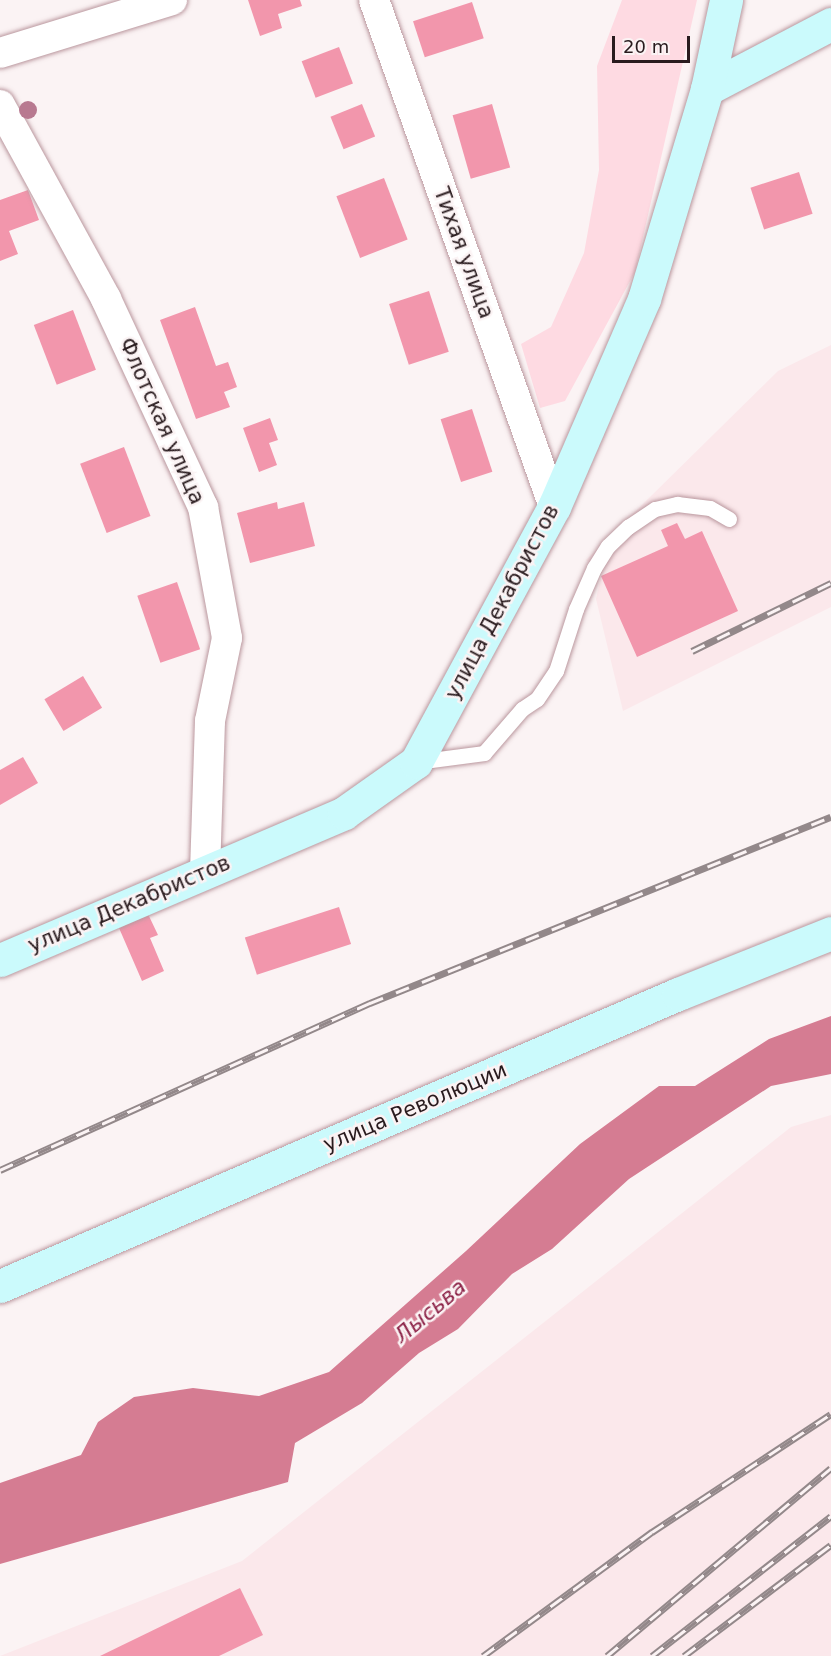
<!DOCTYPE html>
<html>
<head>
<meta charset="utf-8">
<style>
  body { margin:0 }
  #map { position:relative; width:831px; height:1656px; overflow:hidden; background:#fbf3f4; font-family:"DejaVu Sans",sans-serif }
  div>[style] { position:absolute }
  .built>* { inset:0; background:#fbe8eb }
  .green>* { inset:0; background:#fedae2 }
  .water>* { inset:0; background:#d57c92 }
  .building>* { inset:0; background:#f296ac; transform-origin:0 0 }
  .roads { filter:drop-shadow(0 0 2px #ba979e) drop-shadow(0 0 2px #ba979e) }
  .lane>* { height:15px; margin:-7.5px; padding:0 7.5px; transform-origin:7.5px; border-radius:7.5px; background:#fff }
  .street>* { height:30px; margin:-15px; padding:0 15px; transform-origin:15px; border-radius:15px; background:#fff }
  .secondary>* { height:33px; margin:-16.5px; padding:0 16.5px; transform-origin:16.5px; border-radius:16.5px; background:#cbfafc }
  .rail>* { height:7px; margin-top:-3.5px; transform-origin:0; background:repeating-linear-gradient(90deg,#fbf3f4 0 14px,#93888a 0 28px); box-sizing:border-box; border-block:2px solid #93888a }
  .trees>* { width:18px; height:18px; margin:-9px; border-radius:50%; background:#b87990 }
  span { translate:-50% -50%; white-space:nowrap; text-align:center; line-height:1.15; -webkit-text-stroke:5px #fbf3f4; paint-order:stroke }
  .street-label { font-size:21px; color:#291b1e }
  .water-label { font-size:22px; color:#8d2449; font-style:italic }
  .scale { position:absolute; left:612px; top:36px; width:78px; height:27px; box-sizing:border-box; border:3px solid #291b1e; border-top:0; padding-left:8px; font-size:18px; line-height:21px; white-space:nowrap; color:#291b1e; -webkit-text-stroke:4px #fbf3f4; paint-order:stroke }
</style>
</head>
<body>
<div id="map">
  <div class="built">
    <i style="clip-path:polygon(831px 345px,831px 607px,623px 711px,596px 599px,601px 576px,586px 560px,778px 371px)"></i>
    <i style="clip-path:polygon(831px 1115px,831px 1656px,0 1656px,242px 1561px,791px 1127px)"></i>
  </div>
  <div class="green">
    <i style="clip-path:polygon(622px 0,697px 0,635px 272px,565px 401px,540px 408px,521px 344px,551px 327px,584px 253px,599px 170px,597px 66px)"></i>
  </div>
  <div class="water">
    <i style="clip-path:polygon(831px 1016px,831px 1074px,771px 1086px,629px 1179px,552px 1249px,512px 1274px,458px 1329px,419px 1353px,362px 1403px,295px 1443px,288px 1482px,0 1564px,0 1483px,81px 1455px,98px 1422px,134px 1397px,193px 1388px,259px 1396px,329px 1372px,466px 1251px,580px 1144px,659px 1086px,695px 1086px,769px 1039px)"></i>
  </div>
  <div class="building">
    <i style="clip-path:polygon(248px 0,300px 0,302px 6px,278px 14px,282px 28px,260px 36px)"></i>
    <i style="left:472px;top:2px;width:38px;height:62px;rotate:72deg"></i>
    <i style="left:339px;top:47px;width:39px;height:40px;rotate:69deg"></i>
    <i style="left:362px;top:104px;width:35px;height:34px;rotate:68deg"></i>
    <i style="left:492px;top:104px;width:66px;height:41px;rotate:74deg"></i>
    <i style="left:799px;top:172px;width:44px;height:51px;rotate:72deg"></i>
    <i style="left:384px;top:178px;width:66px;height:51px;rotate:69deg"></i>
    <i style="clip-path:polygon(28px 190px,39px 220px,9px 231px,18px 254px,0 261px,0 200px)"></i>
    <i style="left:429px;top:291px;width:64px;height:42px;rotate:72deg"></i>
    <i style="clip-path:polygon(195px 307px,216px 366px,228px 362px,237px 387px,224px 392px,230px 407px,196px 419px,160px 320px)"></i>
    <i style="left:73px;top:310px;width:64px;height:42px;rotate:69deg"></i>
    <i style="left:472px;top:409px;width:66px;height:33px;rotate:72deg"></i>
    <i style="clip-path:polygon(270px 418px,278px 440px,269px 443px,277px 465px,259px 472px,243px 428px)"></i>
    <i style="left:124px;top:447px;width:74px;height:47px;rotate:69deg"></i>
    <i style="clip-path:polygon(277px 502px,278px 509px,304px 502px,315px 546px,250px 563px,237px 513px)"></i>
    <i style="clip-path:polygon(677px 523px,685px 539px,702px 531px,738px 611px,637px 657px,601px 576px,668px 546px,661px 530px)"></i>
    <i style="left:177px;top:582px;width:71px;height:42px;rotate:71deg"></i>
    <i style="left:83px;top:676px;width:37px;height:45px;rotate:59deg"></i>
    <i style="clip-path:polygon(23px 757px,38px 783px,0 805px,0 770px)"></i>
    <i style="left:339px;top:907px;width:39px;height:99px;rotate:72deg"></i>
    <i style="clip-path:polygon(148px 914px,158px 935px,150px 938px,164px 971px,142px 981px,119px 928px)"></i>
    <i style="clip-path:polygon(240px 1588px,263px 1635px,219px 1656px,100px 1656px)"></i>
  </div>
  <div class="roads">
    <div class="lane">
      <i style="left:416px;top:762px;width:69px;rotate:-7.5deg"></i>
      <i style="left:484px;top:753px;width:58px;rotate:-49.2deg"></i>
      <i style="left:522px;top:709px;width:18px;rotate:-34deg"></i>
      <i style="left:537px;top:699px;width:34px;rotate:-56deg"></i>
      <i style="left:556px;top:671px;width:65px;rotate:-72.1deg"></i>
      <i style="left:576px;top:609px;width:45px;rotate:-66.3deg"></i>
      <i style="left:594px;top:568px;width:26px;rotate:-58deg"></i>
      <i style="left:608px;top:546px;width:28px;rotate:-44deg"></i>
      <i style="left:628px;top:527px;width:32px;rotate:-34deg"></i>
      <i style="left:655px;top:509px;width:23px;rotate:-13deg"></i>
      <i style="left:677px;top:504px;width:33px;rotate:7deg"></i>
      <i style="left:710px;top:508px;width:22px;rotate:30deg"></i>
    </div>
    <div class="street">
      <i style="left:374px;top:0;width:538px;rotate:70.45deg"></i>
      <i style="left:0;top:53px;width:180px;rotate:-17.1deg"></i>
      <i style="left:0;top:105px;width:221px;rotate:61.3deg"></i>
      <i style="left:106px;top:299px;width:230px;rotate:65deg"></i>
      <i style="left:203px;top:507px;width:133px;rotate:79.6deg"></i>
      <i style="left:227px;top:638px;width:85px;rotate:101.6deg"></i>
      <i style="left:210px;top:721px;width:151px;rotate:91.9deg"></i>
    </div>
    <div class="secondary">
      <i style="left:707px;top:89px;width:140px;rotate:-27.7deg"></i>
      <i style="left:0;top:960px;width:374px;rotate:-23.1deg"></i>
      <i style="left:344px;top:813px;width:88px;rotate:-35.3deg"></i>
      <i style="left:416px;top:762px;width:290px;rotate:-61.6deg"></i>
      <i style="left:554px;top:507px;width:227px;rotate:-66.6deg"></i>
      <i style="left:644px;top:299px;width:219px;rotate:-73.3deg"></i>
      <i style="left:707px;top:89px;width:91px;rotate:-77.9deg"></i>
      <i style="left:0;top:1286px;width:738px;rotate:-23.3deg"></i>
      <i style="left:678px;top:994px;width:165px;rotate:-21.7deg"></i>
    </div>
  </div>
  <div class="rail">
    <i style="left:692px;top:651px;width:155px;rotate:-26.1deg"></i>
    <i style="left:0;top:1170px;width:406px;rotate:-24.3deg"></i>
    <i style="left:370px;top:1003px;width:497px;rotate:-22deg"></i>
    <i style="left:483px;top:1656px;width:210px;rotate:-36.3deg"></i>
    <i style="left:652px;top:1532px;width:214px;rotate:-33.4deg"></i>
    <i style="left:607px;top:1656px;width:292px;rotate:-40deg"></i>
    <i style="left:652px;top:1656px;width:227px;rotate:-38deg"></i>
    <i style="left:684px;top:1656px;width:184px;rotate:-37.1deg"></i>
  </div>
  <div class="trees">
    <i style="left:28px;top:110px"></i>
  </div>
  <div class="street-label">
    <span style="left:464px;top:253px;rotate:70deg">Тихая улица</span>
    <span style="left:162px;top:421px;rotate:66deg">Флотская улица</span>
    <span style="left:502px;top:602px;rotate:-62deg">улица Декабристов</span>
    <span style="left:129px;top:904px;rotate:-23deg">улица Декабристов</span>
    <span style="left:415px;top:1107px;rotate:-23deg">улица Революции</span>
  </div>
  <div class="water-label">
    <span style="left:430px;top:1311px;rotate:-40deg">Лысьва</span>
  </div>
  <div class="scale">20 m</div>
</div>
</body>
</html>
